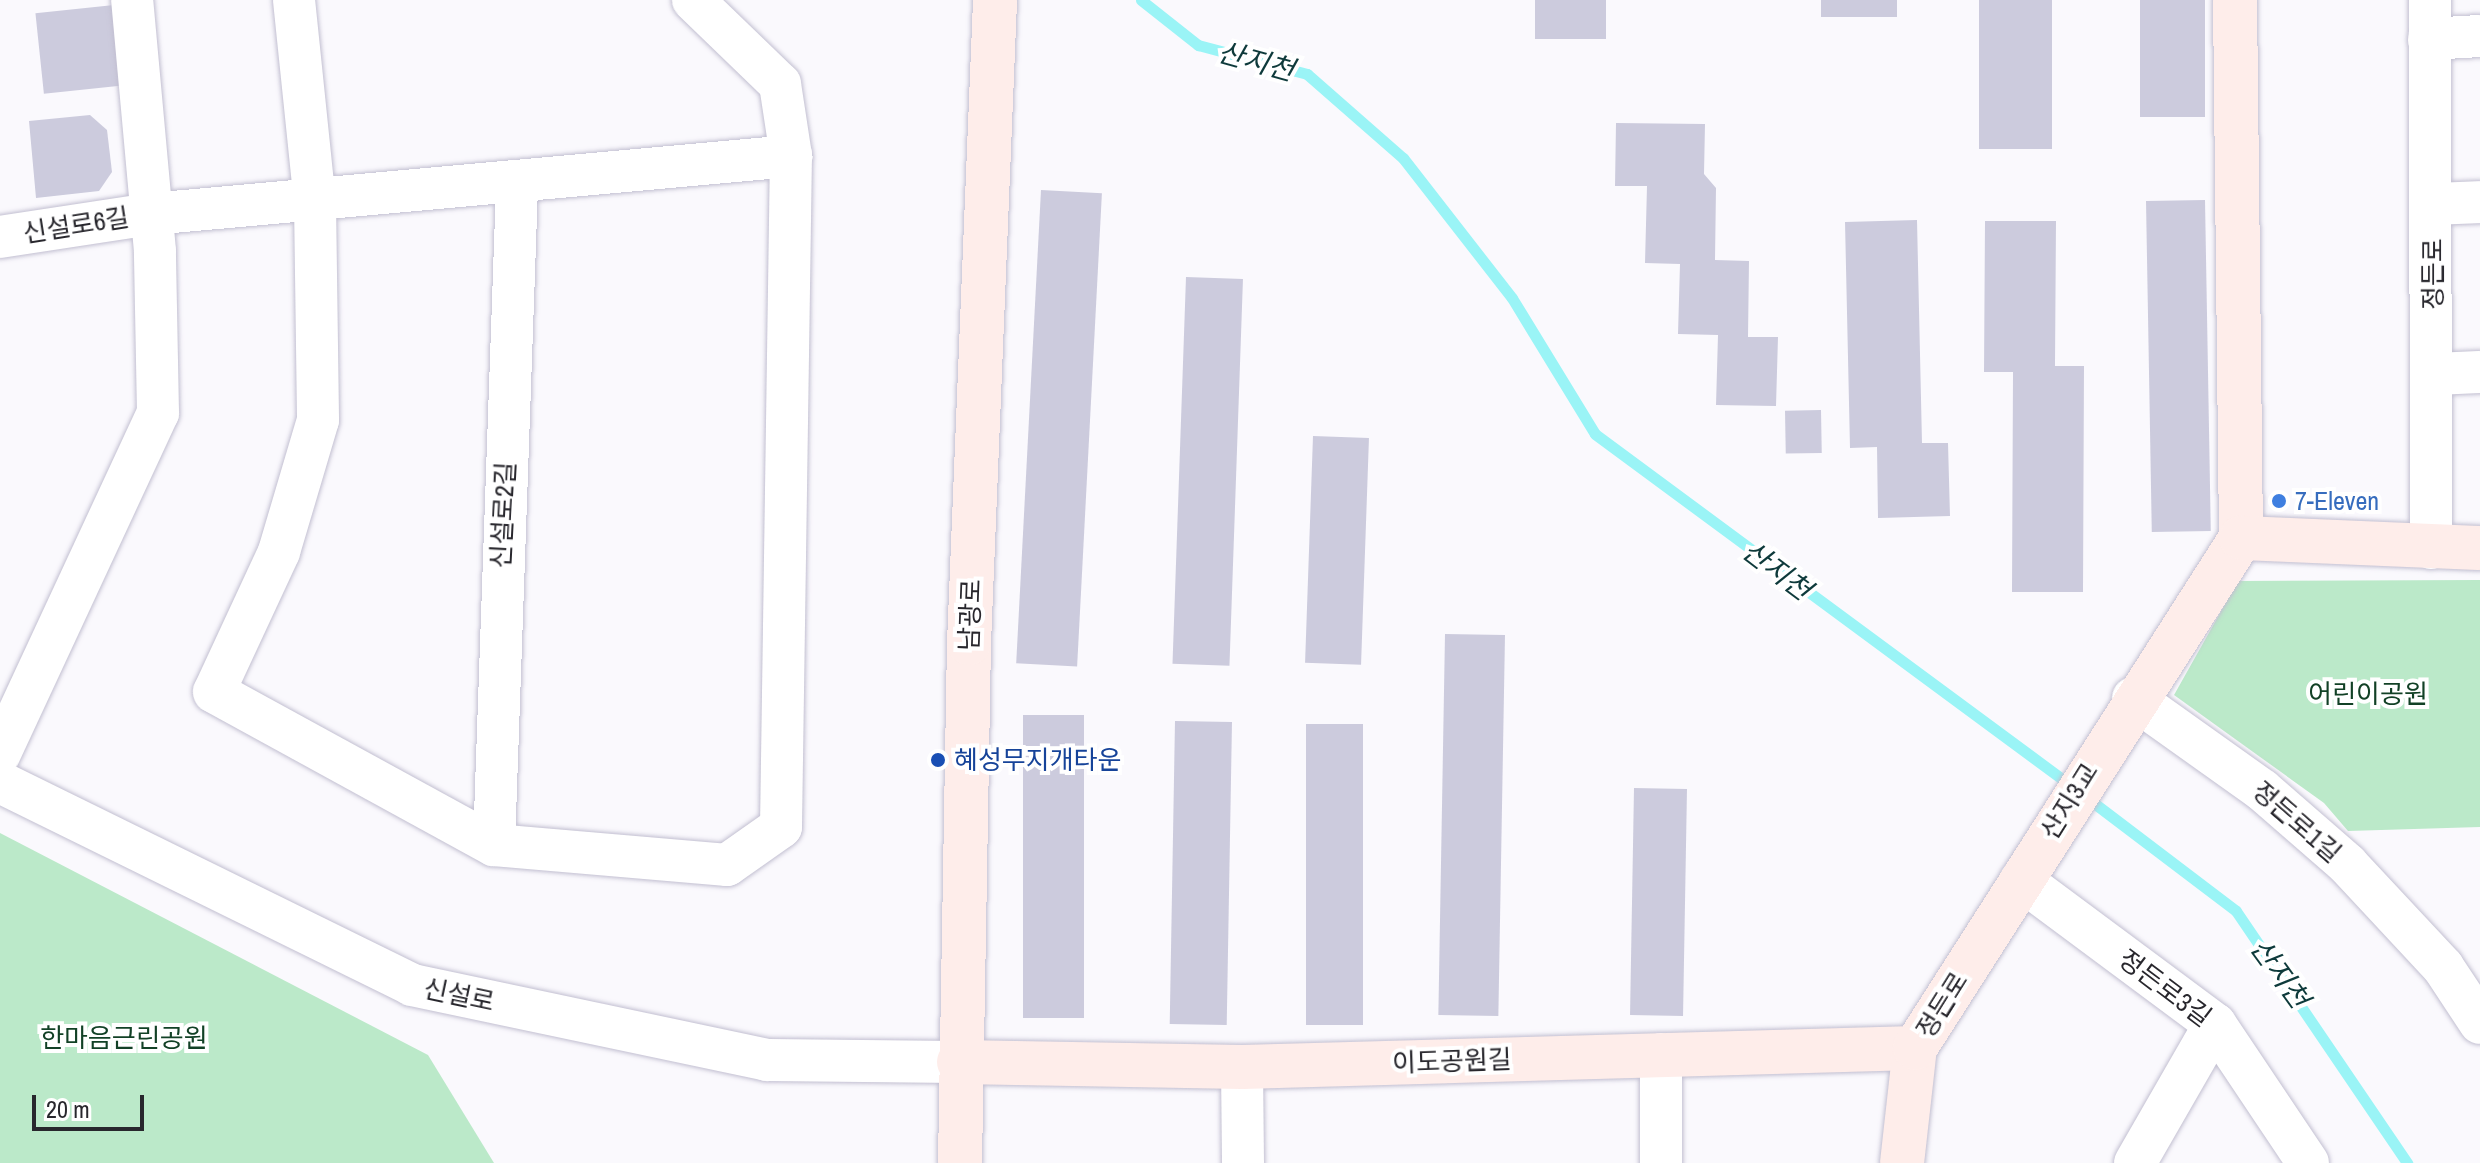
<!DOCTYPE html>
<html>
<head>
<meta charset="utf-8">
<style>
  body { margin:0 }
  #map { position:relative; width:2480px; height:1163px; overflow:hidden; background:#faf9fd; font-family:"Archivo Narrow","Noto Sans KR",sans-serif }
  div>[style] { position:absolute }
  .green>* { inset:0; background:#bbe9c9 }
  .stream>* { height:11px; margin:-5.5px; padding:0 5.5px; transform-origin:5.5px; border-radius:5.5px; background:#9af4f6 }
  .building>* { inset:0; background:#cccbdd; transform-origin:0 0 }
  .roads { filter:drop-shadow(0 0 2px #c2bfd1) drop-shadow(0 0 2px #c2bfd1) }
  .street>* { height:42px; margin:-21px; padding:0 21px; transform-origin:21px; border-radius:21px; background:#fff }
  .secondary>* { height:44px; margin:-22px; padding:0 22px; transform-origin:22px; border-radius:22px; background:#feedea }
  .dots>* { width:22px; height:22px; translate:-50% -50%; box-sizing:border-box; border:4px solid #fff; border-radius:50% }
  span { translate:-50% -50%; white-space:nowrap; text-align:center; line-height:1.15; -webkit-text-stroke:8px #fff; paint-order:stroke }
  .street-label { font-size:26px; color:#28272d }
  .shop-label { font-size:26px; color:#366cbe }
  .left { translate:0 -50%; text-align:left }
  .park-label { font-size:26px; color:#124126 }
  .transit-label { font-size:26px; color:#164399 }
  .water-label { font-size:28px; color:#0e3a3b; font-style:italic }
  .scale { position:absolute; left:32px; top:1095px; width:112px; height:36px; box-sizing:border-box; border:4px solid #28272d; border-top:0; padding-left:10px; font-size:24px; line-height:28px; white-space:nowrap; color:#28272d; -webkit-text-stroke:6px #fff; paint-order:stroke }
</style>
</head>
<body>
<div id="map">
  <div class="green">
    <i style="clip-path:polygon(2480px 580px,2480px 827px,2348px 831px,2324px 803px,2174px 695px,2238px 581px)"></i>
    <i style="clip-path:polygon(0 833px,428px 1055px,494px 1163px,0 1163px)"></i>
  </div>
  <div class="stream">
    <i style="left:1141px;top:0;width:73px;rotate:38.3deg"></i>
    <i style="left:1198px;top:45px;width:113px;rotate:14.9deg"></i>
    <i style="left:1307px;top:74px;width:128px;rotate:41.2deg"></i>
    <i style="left:1403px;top:158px;width:177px;rotate:52.1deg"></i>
    <i style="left:1512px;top:298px;width:159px;rotate:58.6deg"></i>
    <i style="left:1595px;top:434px;width:594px;rotate:36.45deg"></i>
    <i style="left:2086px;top:797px;width:188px;rotate:37.2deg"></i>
    <i style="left:2236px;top:911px;width:305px;rotate:55.8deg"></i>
  </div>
  <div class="building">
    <i style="left:1535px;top:0;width:71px;height:39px"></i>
    <i style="left:1821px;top:0;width:76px;height:17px"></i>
    <i style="left:1979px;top:0;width:73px;height:149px"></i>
    <i style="left:2140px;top:0;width:65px;height:117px"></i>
    <i style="left:114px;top:5px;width:81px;height:79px;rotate:84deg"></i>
    <i style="clip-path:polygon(90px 115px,107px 130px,112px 172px,99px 191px,36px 198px,29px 121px)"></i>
    <i style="clip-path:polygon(1616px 123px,1705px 124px,1704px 174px,1716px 188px,1715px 260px,1749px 261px,1748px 337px,1778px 337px,1776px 406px,1716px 405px,1718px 335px,1678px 334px,1680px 264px,1645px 263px,1647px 186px,1615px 186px)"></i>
    <i style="left:1041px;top:190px;width:61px;height:474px;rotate:3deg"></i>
    <i style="left:2205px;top:200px;width:331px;height:59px;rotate:89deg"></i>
    <i style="clip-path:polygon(1917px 220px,1922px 443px,1948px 443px,1950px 516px,1878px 518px,1877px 447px,1850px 448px,1845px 222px)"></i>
    <i style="clip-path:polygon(1985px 221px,2056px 221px,2055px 366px,2084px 366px,2083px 592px,2012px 592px,2013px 372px,1984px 372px)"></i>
    <i style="left:1186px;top:277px;width:57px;height:387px;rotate:2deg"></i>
    <i style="left:1821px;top:410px;width:43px;height:36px;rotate:89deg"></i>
    <i style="left:1313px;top:436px;width:56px;height:227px;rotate:2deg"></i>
    <i style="left:1445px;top:634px;width:60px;height:381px;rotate:1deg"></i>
    <i style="left:1084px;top:715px;width:303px;height:61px;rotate:90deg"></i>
    <i style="left:1175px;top:721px;width:57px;height:303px;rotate:1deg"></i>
    <i style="left:1306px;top:724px;width:57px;height:301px"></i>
    <i style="left:1634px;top:788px;width:53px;height:227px;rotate:1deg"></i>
  </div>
  <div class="roads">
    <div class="street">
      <i style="left:294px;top:0;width:203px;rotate:84.1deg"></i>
      <i style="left:315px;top:202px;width:218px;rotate:89.2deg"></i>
      <i style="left:318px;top:420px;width:138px;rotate:106.5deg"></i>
      <i style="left:279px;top:552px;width:154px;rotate:114.9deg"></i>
      <i style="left:214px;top:692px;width:319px;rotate:28.7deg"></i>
      <i style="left:494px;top:845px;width:234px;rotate:4.9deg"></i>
      <i style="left:727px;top:865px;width:66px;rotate:-35.1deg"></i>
      <i style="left:781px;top:827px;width:671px;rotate:-89.15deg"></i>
      <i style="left:791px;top:156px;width:73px;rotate:-98.7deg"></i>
      <i style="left:780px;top:84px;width:121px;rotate:-136deg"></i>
      <i style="left:2430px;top:0;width:548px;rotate:89.9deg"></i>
      <i style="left:2429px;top:39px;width:51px;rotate:-3.4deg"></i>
      <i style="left:2433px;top:204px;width:47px;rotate:-2.4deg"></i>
      <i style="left:0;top:237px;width:153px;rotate:-8.7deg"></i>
      <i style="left:151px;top:214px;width:643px;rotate:-5.18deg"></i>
      <i style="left:2434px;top:374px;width:46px;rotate:-2.5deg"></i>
      <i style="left:2133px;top:698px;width:158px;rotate:35.5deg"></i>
      <i style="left:2262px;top:790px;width:113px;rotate:41deg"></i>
      <i style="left:2347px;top:864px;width:141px;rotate:47deg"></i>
      <i style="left:2443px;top:967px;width:67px;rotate:56.5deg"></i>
      <i style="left:0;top:753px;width:375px;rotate:-65.1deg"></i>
      <i style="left:158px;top:413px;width:162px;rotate:-91.1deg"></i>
      <i style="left:155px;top:251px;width:252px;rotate:-95.2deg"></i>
      <i style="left:0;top:782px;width:459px;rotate:26.2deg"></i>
      <i style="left:412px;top:985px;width:363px;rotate:11.9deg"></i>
      <i style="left:767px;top:1060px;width:192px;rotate:0.6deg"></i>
      <i style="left:494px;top:845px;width:660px;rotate:-88deg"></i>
      <i style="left:2021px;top:880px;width:242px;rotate:36.6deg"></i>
      <i style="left:2215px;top:1024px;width:167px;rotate:56.2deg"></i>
      <i style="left:1242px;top:1067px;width:96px;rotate:89.4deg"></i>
      <i style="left:1661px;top:1163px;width:109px;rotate:-90deg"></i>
      <i style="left:2135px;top:1163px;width:160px;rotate:-60.1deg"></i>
    </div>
    <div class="secondary">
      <i style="left:2235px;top:0;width:538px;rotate:89.36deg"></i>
      <i style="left:959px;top:1062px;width:283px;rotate:1deg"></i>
      <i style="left:1242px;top:1067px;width:673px;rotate:-1.62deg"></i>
      <i style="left:960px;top:1163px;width:520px;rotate:-89.01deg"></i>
      <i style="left:969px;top:643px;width:644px;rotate:-87.68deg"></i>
      <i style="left:1902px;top:1163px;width:116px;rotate:-83.6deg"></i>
      <i style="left:1915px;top:1048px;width:605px;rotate:-57.41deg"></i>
      <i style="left:2241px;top:538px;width:239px;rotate:2.4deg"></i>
    </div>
  </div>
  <div class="dots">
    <i style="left:2279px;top:501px;background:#3f7fe0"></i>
    <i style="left:938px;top:760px;background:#1a4fb4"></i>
  </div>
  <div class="street-label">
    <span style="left:76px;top:225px;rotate:-9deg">신설로6길</span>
    <span style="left:2433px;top:274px;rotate:-90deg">정든로</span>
    <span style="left:503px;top:515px;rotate:-87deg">신설로2길</span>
    <span style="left:970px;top:615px;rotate:-88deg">남광로</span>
    <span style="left:2069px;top:801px;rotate:-58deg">산지3교</span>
    <span style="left:2297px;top:822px;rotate:41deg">정든로1길</span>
    <span style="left:2165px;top:988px;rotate:37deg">정든로3길</span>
    <span style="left:459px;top:995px;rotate:12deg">신설로</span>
    <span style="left:1942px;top:1005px;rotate:-58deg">정든로</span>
    <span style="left:1452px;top:1061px;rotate:-2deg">이도공원길</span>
  </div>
  <div class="shop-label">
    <span class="left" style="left:2295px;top:501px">7-Eleven</span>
  </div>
  <div class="park-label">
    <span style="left:2368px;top:694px">어린이공원</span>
    <span style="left:124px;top:1038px">한마음근린공원</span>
  </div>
  <div class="transit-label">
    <span class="left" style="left:954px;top:760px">혜성무지개타운</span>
  </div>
  <div class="water-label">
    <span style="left:1256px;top:61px;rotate:15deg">산지천</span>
    <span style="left:1777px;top:570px;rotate:37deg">산지천</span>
    <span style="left:2280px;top:973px;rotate:54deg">산지천</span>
  </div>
  <div class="scale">20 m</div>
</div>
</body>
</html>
